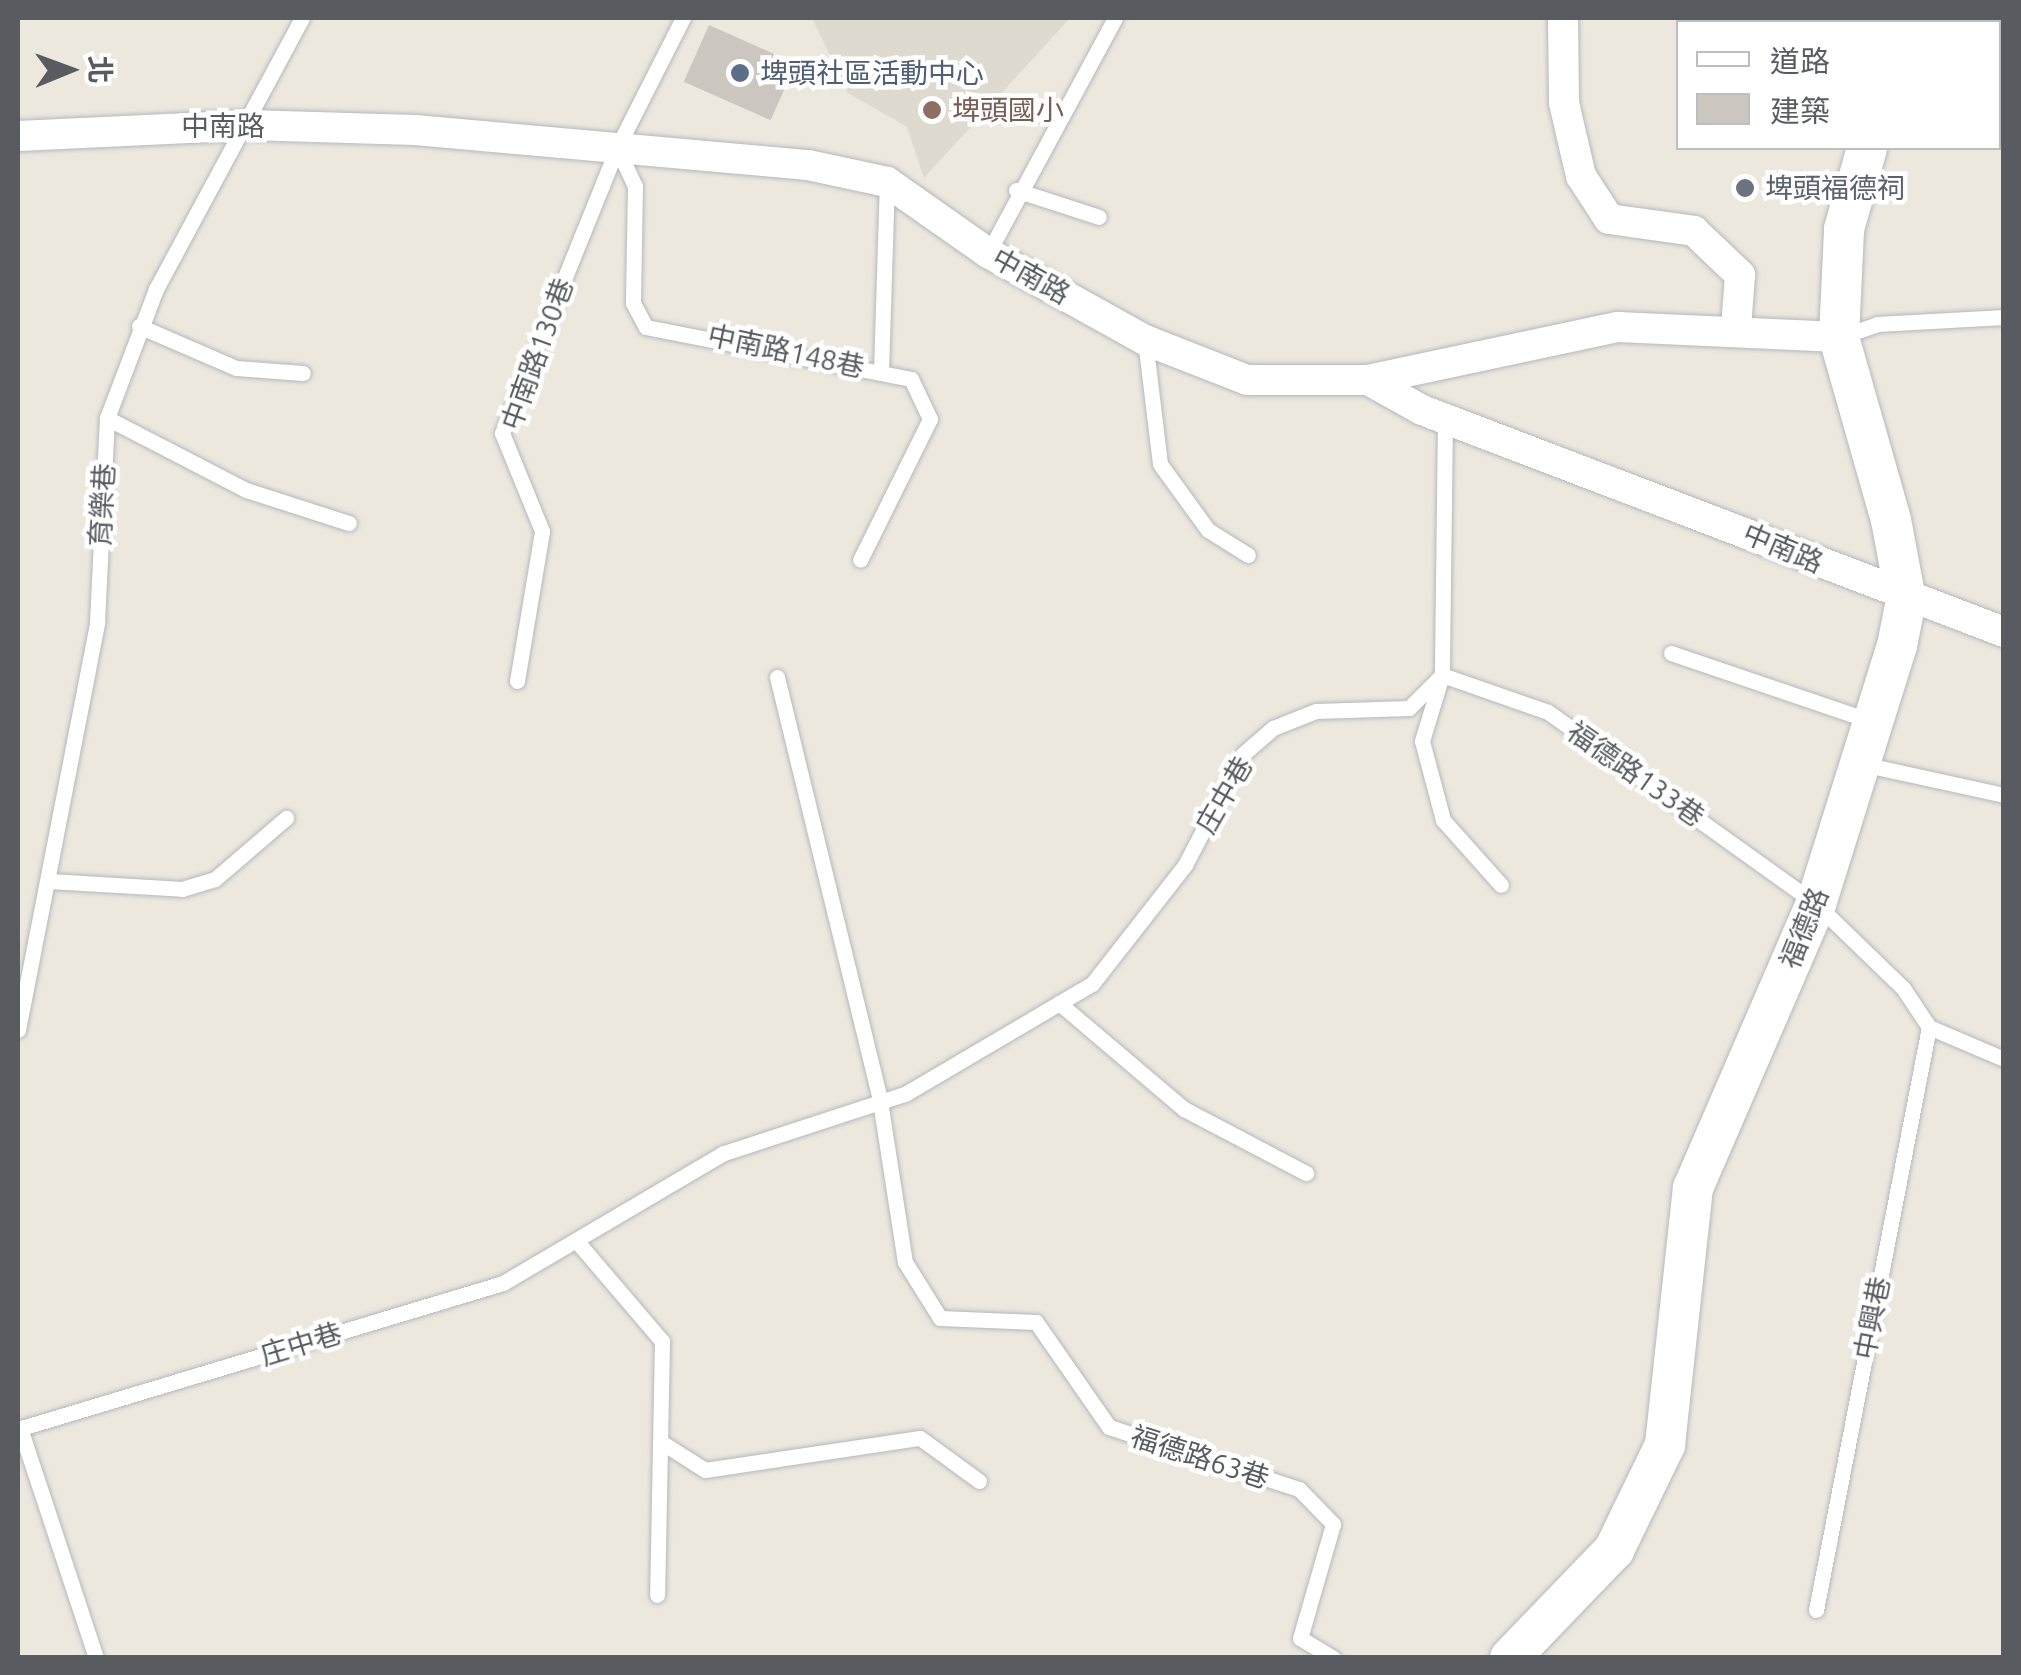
<!DOCTYPE html>
<html>
<head>
<meta charset="utf-8">
<style>
  body { margin:0 }
  #map { position:relative; width:2021px; height:1675px; overflow:hidden; background:#ece8de; font-family:Ubuntu,"Noto Sans TC",sans-serif }
  div>[style] { position:absolute }
  .education>* { inset:0; background:#dedacf }
  .building>* { inset:0; background:#cbc6c0; transform-origin:0 0 }
  .roads { filter:drop-shadow(0 0 2px #b5b8bc) drop-shadow(0 0 2px #b5b8bc) }
  .service>* { height:15px; margin:-7.5px; padding:0 7.5px; transform-origin:7.5px; border-radius:7.5px; background:#fff }
  .minor>* { height:30px; margin:-15px; padding:0 15px; transform-origin:15px; border-radius:15px; background:#fff }
  .tertiary>* { height:40px; margin:-20px; padding:0 20px; transform-origin:20px; border-radius:20px; background:#fff }
  .dots>* { width:28px; height:28px; translate:-50% -50%; box-sizing:border-box; border:5px solid #fff; border-radius:50% }
  span { translate:-50% -50%; white-space:nowrap; text-align:center; line-height:1.15; -webkit-text-stroke:9px #fff; paint-order:stroke }
  .service-label { font-size:28px; color:#4e5e75 }
  .left { translate:0 -50%; text-align:left }
  .education-label { font-size:28px; color:#785e54 }
  .street-label { font-size:28px; color:#585c60 }
  .worship-label { font-size:28px; color:#5b616d }
  .frame { position:absolute; inset:0; border:20px solid #585c60; pointer-events:none }
  .legend { position:absolute; left:1676px; top:20px; width:325px; height:130px; box-sizing:border-box; background:#fff; border:2px solid #bcbebf; margin:0; padding:12px 18px; list-style:none; font-size:30px; color:#585c60 }
  .legend li { display:flex; align-items:center; gap:20px; height:50px }
  .legend b { width:50px; border:2px solid #bcbebf }
  .north { position:absolute; left:20px; top:20px; width:100px; height:100px; -webkit-text-stroke:8px #fff; paint-order:stroke; rotate:89deg; font-size:28px; font-weight:700; line-height:40px; text-align:center; color:#585c60 }
  .north::after { content:''; display:block; margin:auto; width:35px; height:45px; background:#585c60; clip-path:polygon(50% 0,100% 100%,50% 72%,0 100%) }
</style>
</head>
<body>
<div id="map">
  <div class="education">
    <i style="clip-path:polygon(812px 18px,1070px 18px,924px 178px,907px 127px,848px 93px)"></i>
  </div>
  <div class="building">
    <i style="left:709px;top:25px;width:95px;height:62px;rotate:24deg"></i>
  </div>
  <div class="roads">
    <div class="service">
      <i style="left:1793px;top:18px;width:6px;rotate:39deg"></i>
      <i style="left:1998px;top:124px;width:6px"></i>
      <i style="left:617px;top:148px;width:42px;rotate:64.7deg"></i>
      <i style="left:635px;top:186px;width:117px;rotate:91deg"></i>
      <i style="left:633px;top:303px;width:27px;rotate:62deg"></i>
      <i style="left:646px;top:327px;width:270px;rotate:11.1deg"></i>
      <i style="left:911px;top:379px;width:44px;rotate:64.6deg"></i>
      <i style="left:930px;top:419px;width:157px;rotate:116.4deg"></i>
      <i style="left:1016px;top:190px;width:87px;rotate:18deg"></i>
      <i style="left:988px;top:253px;width:267px;rotate:-61.6deg"></i>
      <i style="left:139px;top:326px;width:106px;rotate:23.4deg"></i>
      <i style="left:236px;top:368px;width:67px;rotate:4.3deg"></i>
      <i style="left:1840px;top:337px;width:39px;rotate:-19deg"></i>
      <i style="left:1877px;top:324px;width:127px;rotate:-3.2deg"></i>
      <i style="left:1145px;top:340px;width:125px;rotate:83.1deg"></i>
      <i style="left:1160px;top:464px;width:82px;rotate:54deg"></i>
      <i style="left:1208px;top:530px;width:47px;rotate:32deg"></i>
      <i style="left:881px;top:371px;width:189px;rotate:-88.2deg"></i>
      <i style="left:107px;top:418px;width:157px;rotate:27.4deg"></i>
      <i style="left:246px;top:490px;width:108px;rotate:17.8deg"></i>
      <i style="left:1445px;top:419px;width:256px;rotate:90.7deg"></i>
      <i style="left:1442px;top:675px;width:69px;rotate:106.9deg"></i>
      <i style="left:1422px;top:741px;width:82px;rotate:75.1deg"></i>
      <i style="left:1443px;top:820px;width:87px;rotate:48.3deg"></i>
      <i style="left:1671px;top:653px;width:208px;rotate:18.8deg"></i>
      <i style="left:777px;top:677px;width:436px;rotate:76.3deg"></i>
      <i style="left:880px;top:1101px;width:163px;rotate:81.2deg"></i>
      <i style="left:905px;top:1262px;width:66px;rotate:58deg"></i>
      <i style="left:940px;top:1318px;width:96px;rotate:2.4deg"></i>
      <i style="left:1036px;top:1322px;width:128px;rotate:55.2deg"></i>
      <i style="left:1109px;top:1427px;width:200px;rotate:18.1deg"></i>
      <i style="left:1299px;top:1489px;width:49px;rotate:45.8deg"></i>
      <i style="left:1333px;top:1524px;width:119px;rotate:106.1deg"></i>
      <i style="left:1300px;top:1638px;width:39px;rotate:31deg"></i>
      <i style="left:517px;top:681px;width:152px;rotate:-80.5deg"></i>
      <i style="left:542px;top:531px;width:106px;rotate:-112.2deg"></i>
      <i style="left:502px;top:433px;width:307px;rotate:-68deg"></i>
      <i style="left:617px;top:148px;width:146px;rotate:-63.1deg"></i>
      <i style="left:1862px;top:764px;width:145px;rotate:12.3deg"></i>
      <i style="left:49px;top:881px;width:133px;rotate:3.4deg"></i>
      <i style="left:182px;top:889px;width:34px;rotate:-17deg"></i>
      <i style="left:215px;top:879px;width:94px;rotate:-40.7deg"></i>
      <i style="left:1059px;top:1003px;width:164px;rotate:40.3deg"></i>
      <i style="left:1184px;top:1109px;width:138px;rotate:27.7deg"></i>
      <i style="left:18px;top:1030px;width:416px;rotate:-79deg"></i>
      <i style="left:97px;top:622px;width:204px;rotate:-87.2deg"></i>
      <i style="left:107px;top:418px;width:138px;rotate:-69.2deg"></i>
      <i style="left:156px;top:289px;width:308px;rotate:-61.7deg"></i>
      <i style="left:580px;top:1245px;width:126px;rotate:49.5deg"></i>
      <i style="left:662px;top:1341px;width:254px;rotate:91.1deg"></i>
      <i style="left:20px;top:1428px;width:242px;rotate:71.7deg"></i>
      <i style="left:18px;top:1429px;width:506px;rotate:-16.75deg"></i>
      <i style="left:503px;top:1283px;width:256px;rotate:-30.5deg"></i>
      <i style="left:724px;top:1153px;width:190px;rotate:-18.1deg"></i>
      <i style="left:905px;top:1094px;width:217px;rotate:-30.5deg"></i>
      <i style="left:1092px;top:984px;width:151px;rotate:-52deg"></i>
      <i style="left:1185px;top:865px;width:125px;rotate:-62.4deg"></i>
      <i style="left:1243px;top:754px;width:40px;rotate:-41deg"></i>
      <i style="left:1273px;top:728px;width:46px;rotate:-21.6deg"></i>
      <i style="left:1316px;top:711px;width:93px;rotate:-1.8deg"></i>
      <i style="left:1409px;top:708px;width:47px;rotate:-45deg"></i>
      <i style="left:1442px;top:675px;width:112px;rotate:19.2deg"></i>
      <i style="left:1548px;top:712px;width:330px;rotate:35.6deg"></i>
      <i style="left:1816px;top:904px;width:121px;rotate:44deg"></i>
      <i style="left:1903px;top:988px;width:47px;rotate:56.3deg"></i>
      <i style="left:1929px;top:1027px;width:82px;rotate:23.1deg"></i>
      <i style="left:661px;top:1442px;width:52px;rotate:32.5deg"></i>
      <i style="left:705px;top:1470px;width:217px;rotate:-8.5deg"></i>
      <i style="left:920px;top:1438px;width:73px;rotate:36.1deg"></i>
      <i style="left:1816px;top:1610px;width:594px;rotate:-79.03deg"></i>
    </div>
    <div class="minor">
      <i style="left:1563px;top:18px;width:85px;rotate:89.3deg"></i>
      <i style="left:1564px;top:103px;width:75px;rotate:76.9deg"></i>
      <i style="left:1581px;top:176px;width:51px;rotate:56.9deg"></i>
      <i style="left:1609px;top:219px;width:86px;rotate:8deg"></i>
      <i style="left:1694px;top:231px;width:64px;rotate:43.7deg"></i>
      <i style="left:1740px;top:275px;width:53px;rotate:94.3deg"></i>
      <i style="left:18px;top:136px;width:230px;rotate:-2.7deg"></i>
      <i style="left:248px;top:125px;width:167px;rotate:1.7deg"></i>
      <i style="left:415px;top:130px;width:395px;rotate:5.1deg"></i>
      <i style="left:808px;top:165px;width:81px;rotate:12.1deg"></i>
      <i style="left:887px;top:182px;width:123px;rotate:35.1deg"></i>
      <i style="left:988px;top:253px;width:179px;rotate:29deg"></i>
      <i style="left:1145px;top:340px;width:110px;rotate:21.4deg"></i>
      <i style="left:1247px;top:380px;width:121px"></i>
      <i style="left:1368px;top:380px;width:62px;rotate:29.1deg"></i>
      <i style="left:1422px;top:410px;width:623px;rotate:20.88deg"></i>
      <i style="left:1368px;top:380px;width:256px;rotate:-12deg"></i>
      <i style="left:1618px;top:327px;width:221px;rotate:2.6deg"></i>
    </div>
    <div class="tertiary">
      <i style="left:1998px;top:31px;width:6px;rotate:-18deg"></i>
      <i style="left:1510px;top:1658px;width:150px;rotate:-46.1deg"></i>
      <i style="left:1614px;top:1550px;width:117px;rotate:-64.1deg"></i>
      <i style="left:1665px;top:1445px;width:259px;rotate:-83.8deg"></i>
      <i style="left:1693px;top:1188px;width:309px;rotate:-66.6deg"></i>
      <i style="left:1816px;top:904px;width:270px;rotate:-72.6deg"></i>
      <i style="left:1897px;top:646px;width:47px;rotate:-78.9deg"></i>
      <i style="left:1906px;top:600px;width:81px;rotate:-100.6deg"></i>
      <i style="left:1891px;top:520px;width:190px;rotate:-105.9deg"></i>
      <i style="left:1839px;top:337px;width:108px;rotate:-87.3deg"></i>
      <i style="left:1844px;top:229px;width:84px;rotate:-74.1deg"></i>
    </div>
  </div>
  <div class="dots">
    <i style="left:740px;top:73px;background:#5c6f8a"></i>
    <i style="left:932px;top:110px;background:#8d6e63"></i>
    <i style="left:1745px;top:188px;background:#6b7280"></i>
  </div>
  <div class="service-label">
    <span class="left" style="left:760px;top:73px">埤頭社區活動中心</span>
  </div>
  <div class="education-label">
    <span class="left" style="left:952px;top:110px">埤頭國小</span>
  </div>
  <div class="street-label">
    <span style="left:223px;top:126px">中南路</span>
    <span style="left:1031px;top:276px;rotate:29deg">中南路</span>
    <span style="left:786px;top:351px;rotate:12deg">中南路148巷</span>
    <span style="left:537px;top:354px;rotate:-70deg">中南路130巷</span>
    <span style="left:102px;top:505px;rotate:-87deg">育樂巷</span>
    <span style="left:1783px;top:548px;rotate:23deg">中南路</span>
    <span style="left:1636px;top:774px;rotate:35deg">福德路133巷</span>
    <span style="left:1224px;top:795px;rotate:-60deg">庄中巷</span>
    <span style="left:1804px;top:928px;rotate:-68deg">福德路</span>
    <span style="left:1872px;top:1318px;rotate:-79deg">中興巷</span>
    <span style="left:301px;top:1344px;rotate:-17deg">庄中巷</span>
    <span style="left:1200px;top:1457px;rotate:18deg">福德路63巷</span>
  </div>
  <div class="worship-label">
    <span class="left" style="left:1765px;top:188px">埤頭福德祠</span>
  </div>
  <div class="frame"></div>
  <ul class="legend">
  <li><b style="height:12px;background:#fff"></b>道路</li>
  <li><b style="height:28px;background:#cbc6c0"></b>建築</li>
  </ul>
  <div class="north">北</div>
</div>
</body>
</html>
